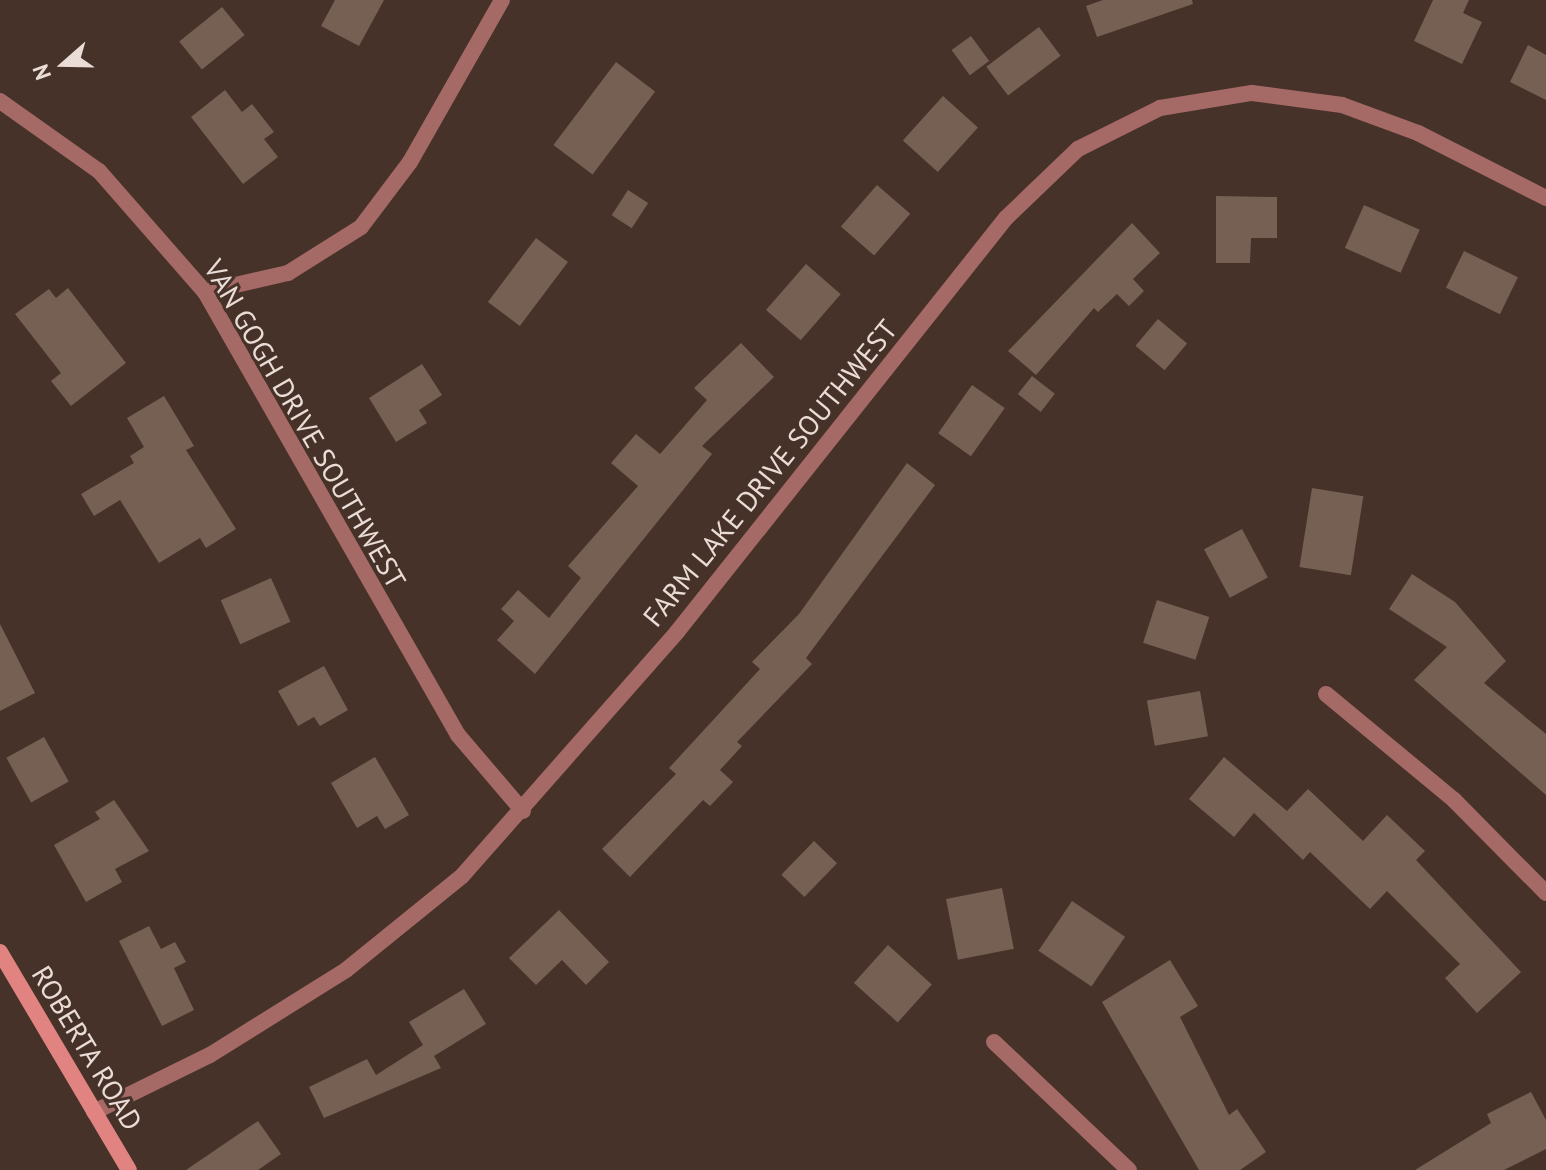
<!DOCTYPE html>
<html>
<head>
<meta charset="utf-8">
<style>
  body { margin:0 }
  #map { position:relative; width:1546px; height:1170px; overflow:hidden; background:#463228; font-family:"PT Sans",sans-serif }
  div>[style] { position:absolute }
  .building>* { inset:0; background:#756053; transform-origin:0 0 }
  .street>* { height:16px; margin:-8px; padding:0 8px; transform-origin:8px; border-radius:8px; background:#a56966 }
  .secondary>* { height:16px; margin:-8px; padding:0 8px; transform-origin:8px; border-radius:8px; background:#e18380 }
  span { translate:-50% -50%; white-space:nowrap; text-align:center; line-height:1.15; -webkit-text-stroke:6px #463228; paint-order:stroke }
  .street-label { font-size:28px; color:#eadcd6 }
  .north { position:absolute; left:24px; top:24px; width:80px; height:80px; -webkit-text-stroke:6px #463228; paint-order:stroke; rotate:250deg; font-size:22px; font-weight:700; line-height:32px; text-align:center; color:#eadcd6 }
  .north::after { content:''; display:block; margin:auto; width:28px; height:36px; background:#eadcd6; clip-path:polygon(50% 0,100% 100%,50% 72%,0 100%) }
</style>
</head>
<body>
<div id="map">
  <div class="building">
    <i style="clip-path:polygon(335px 0,384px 0,359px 46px,321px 26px)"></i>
    <i style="clip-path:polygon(1103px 0,1192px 0,1193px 4px,1097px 37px,1086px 6px)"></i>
    <i style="clip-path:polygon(1433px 0,1469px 0,1463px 13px,1482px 22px,1462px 64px,1414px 41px)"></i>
    <i style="left:222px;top:7px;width:36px;height:55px;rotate:51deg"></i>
    <i style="left:1039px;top:27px;width:36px;height:66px;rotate:53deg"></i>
    <i style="left:971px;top:36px;width:31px;height:24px;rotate:54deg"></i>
    <i style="clip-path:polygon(1528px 45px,1546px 55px,1546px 100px,1510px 82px)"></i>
    <i style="left:616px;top:62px;width:49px;height:104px;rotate:37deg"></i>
    <i style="clip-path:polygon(225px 90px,242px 112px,252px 104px,274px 132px,264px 139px,278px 157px,243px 184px,191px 117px)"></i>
    <i style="left:943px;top:96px;width:47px;height:60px;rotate:42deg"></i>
    <i style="left:877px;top:185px;width:44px;height:55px;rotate:41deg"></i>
    <i style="left:628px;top:190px;width:24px;height:30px;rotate:33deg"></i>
    <i style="clip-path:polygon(1216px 196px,1277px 197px,1277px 238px,1251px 238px,1250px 263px,1216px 263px)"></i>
    <i style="left:1364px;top:205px;width:61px;height:47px;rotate:24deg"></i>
    <i style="clip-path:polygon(1132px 223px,1160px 253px,1133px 279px,1144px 291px,1129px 306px,1117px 294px,1098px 312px,1094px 308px,1036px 375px,1008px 351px)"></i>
    <i style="left:536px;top:238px;width:40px;height:80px;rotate:37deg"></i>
    <i style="left:1464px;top:251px;width:60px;height:41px;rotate:26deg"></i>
    <i style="left:806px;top:264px;width:46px;height:61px;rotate:41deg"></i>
    <i style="clip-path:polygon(68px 288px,126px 363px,71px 406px,51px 381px,61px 373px,15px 314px,49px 289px,56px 298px)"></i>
    <i style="left:1158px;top:319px;width:38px;height:35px;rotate:40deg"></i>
    <i style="clip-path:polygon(741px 343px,774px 377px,702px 446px,712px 454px,535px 674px,497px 640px,514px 621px,501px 609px,518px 590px,549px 618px,581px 578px,568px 566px,638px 486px,611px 463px,636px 434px,660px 454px,707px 400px,694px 388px)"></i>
    <i style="clip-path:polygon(422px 364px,442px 395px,419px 410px,427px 423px,396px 442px,369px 398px)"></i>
    <i style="left:1032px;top:376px;width:29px;height:23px;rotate:38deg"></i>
    <i style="left:972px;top:385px;width:40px;height:59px;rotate:35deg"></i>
    <i style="clip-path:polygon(164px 396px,194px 446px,186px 450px,236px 529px,206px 548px,200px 538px,159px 563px,120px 500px,94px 516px,81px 494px,134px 463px,130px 456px,144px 447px,127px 418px)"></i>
    <i style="clip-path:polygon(907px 463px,935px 485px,806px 658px,812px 664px,737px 742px,742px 746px,720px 770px,733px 782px,710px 806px,703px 800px,630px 877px,602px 849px,676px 774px,669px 768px,760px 669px,752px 662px,799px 614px)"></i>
    <i style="left:1312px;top:488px;width:52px;height:80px;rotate:9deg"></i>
    <i style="left:1242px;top:529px;width:55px;height:43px;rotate:62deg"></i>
    <i style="clip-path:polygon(1412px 574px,1455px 602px,1506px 661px,1484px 683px,1546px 734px,1546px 795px,1414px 680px,1447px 647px,1389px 609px)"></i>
    <i style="left:271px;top:578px;width:48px;height:55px;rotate:66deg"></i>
    <i style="left:1157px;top:600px;width:55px;height:45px;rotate:18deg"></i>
    <i style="clip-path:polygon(0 624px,35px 693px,0 711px)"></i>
    <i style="clip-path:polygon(324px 666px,348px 710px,320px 726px,314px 717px,298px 726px,278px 691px)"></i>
    <i style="left:1200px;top:691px;width:46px;height:54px;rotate:80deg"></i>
    <i style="left:44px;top:737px;width:51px;height:43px;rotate:61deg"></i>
    <i style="clip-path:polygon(375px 757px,409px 815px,385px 829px,377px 816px,357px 828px,331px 783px)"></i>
    <i style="clip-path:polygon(1224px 757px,1287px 811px,1308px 789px,1363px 841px,1387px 815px,1425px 851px,1416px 860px,1521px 972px,1477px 1013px,1445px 978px,1460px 964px,1387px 891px,1370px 909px,1310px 852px,1303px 860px,1254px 813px,1234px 837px,1189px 799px)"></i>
    <i style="clip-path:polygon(114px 800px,149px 851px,115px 869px,122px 882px,86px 902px,54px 845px,100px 819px,95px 812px)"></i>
    <i style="left:814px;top:841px;width:32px;height:47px;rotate:44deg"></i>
    <i style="left:1002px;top:888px;width:62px;height:57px;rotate:79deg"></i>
    <i style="left:1072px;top:901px;width:64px;height:60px;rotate:34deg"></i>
    <i style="clip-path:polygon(559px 910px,609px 962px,586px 985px,562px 960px,536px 985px,509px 958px)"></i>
    <i style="clip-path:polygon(149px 926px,161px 949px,175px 942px,186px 962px,174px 968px,194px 1010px,162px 1026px,119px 941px)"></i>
    <i style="left:888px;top:945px;width:59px;height:51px;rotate:42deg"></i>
    <i style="clip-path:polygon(1170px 960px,1198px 1006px,1180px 1017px,1229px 1115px,1237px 1109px,1266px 1152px,1240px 1170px,1199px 1170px,1102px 1002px)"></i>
    <i style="clip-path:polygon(464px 989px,486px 1024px,434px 1056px,441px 1068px,324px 1118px,309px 1087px,367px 1059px,376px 1075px,423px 1045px,409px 1022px)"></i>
    <i style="clip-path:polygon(1531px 1092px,1546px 1120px,1546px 1149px,1504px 1170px,1415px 1170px,1491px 1123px,1487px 1114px)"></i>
    <i style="clip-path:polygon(258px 1121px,281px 1154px,258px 1170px,186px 1170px)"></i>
  </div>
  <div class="street">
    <i style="left:0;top:101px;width:121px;rotate:35.3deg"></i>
    <i style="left:99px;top:171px;width:161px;rotate:48.8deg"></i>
    <i style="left:205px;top:292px;width:510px;rotate:60.27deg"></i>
    <i style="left:458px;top:735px;width:100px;rotate:49.5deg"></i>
    <i style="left:205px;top:292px;width:85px;rotate:-12.9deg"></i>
    <i style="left:288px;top:273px;width:86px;rotate:-32.2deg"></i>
    <i style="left:361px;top:227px;width:81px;rotate:-53deg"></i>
    <i style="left:410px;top:162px;width:186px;rotate:-60.4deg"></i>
    <i style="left:1326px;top:694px;width:166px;rotate:39.6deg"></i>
    <i style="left:1454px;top:800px;width:131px;rotate:45.3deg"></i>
    <i style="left:994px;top:1042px;width:186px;rotate:43.5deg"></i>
    <i style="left:94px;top:1112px;width:129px;rotate:-26.2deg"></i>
    <i style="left:210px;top:1055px;width:160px;rotate:-32deg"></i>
    <i style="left:346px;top:970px;width:149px;rotate:-39deg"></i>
    <i style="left:462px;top:876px;width:325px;rotate:-48.6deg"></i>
    <i style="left:677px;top:632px;width:529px;rotate:-51.53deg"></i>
    <i style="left:1006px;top:218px;width:100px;rotate:-43.8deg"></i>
    <i style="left:1078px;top:149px;width:92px;rotate:-26.6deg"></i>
    <i style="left:1160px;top:108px;width:93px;rotate:-9.3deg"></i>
    <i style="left:1252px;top:93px;width:91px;rotate:7.6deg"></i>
    <i style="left:1342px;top:105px;width:81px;rotate:20.2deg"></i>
    <i style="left:1418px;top:133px;width:144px;rotate:26.9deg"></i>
  </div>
  <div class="secondary">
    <i style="left:0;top:952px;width:253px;rotate:59.4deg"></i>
  </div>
  <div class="street-label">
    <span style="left:305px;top:424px;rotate:60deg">VAN GOGH DRIVE SOUTHWEST</span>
    <span style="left:770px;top:473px;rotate:-51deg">FARM LAKE DRIVE SOUTHWEST</span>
    <span style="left:87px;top:1048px;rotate:59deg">ROBERTA ROAD</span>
  </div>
  <div class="north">N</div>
</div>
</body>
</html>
